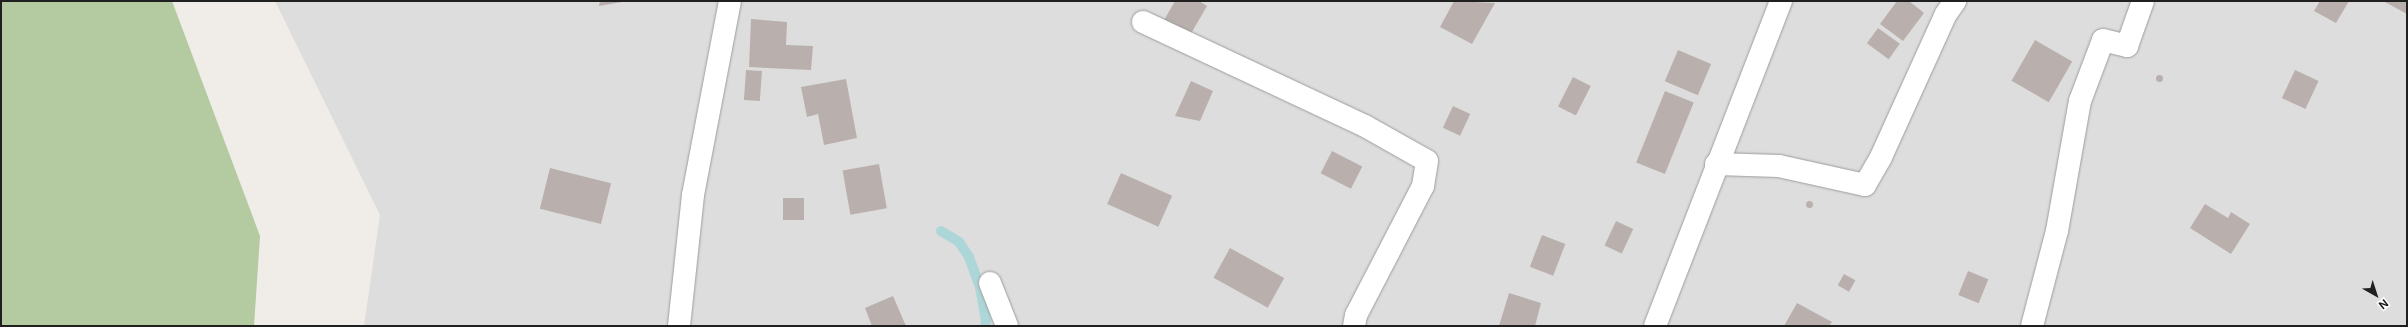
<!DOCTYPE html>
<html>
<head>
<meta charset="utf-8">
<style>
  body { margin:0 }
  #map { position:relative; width:2408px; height:327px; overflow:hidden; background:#f0ece8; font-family:Inter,sans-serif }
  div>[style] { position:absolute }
  .residential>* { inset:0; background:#dedddd }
  .forest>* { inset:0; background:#b4cba1 }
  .stream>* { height:10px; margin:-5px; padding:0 5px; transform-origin:5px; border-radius:5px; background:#add6d8 }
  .building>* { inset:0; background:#b9b0ad; transform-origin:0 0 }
  .round { border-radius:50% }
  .roads { filter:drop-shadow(0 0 1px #9d9d9d) drop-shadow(0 0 1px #9d9d9d) }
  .minor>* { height:22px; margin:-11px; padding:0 11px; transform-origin:11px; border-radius:11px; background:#fff }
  span { translate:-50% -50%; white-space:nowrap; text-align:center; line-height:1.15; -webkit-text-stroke:3px #fff; paint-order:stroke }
  .frame { position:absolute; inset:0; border:2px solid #202020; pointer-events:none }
  .north { position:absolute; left:2356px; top:275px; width:40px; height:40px; -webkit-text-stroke:3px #fff; paint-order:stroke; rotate:141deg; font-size:11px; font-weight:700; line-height:16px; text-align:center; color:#202020 }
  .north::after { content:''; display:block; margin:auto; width:14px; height:18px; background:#202020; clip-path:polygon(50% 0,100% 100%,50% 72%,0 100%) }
</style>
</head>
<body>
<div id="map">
  <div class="residential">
    <i style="clip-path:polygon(275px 1px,2407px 1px,2407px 326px,364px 326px,380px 215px)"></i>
  </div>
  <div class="forest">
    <i style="clip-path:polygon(1px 1px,172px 1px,260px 236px,254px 326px,1px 326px)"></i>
  </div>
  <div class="stream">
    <i style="left:941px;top:231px;width:21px;rotate:31deg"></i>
    <i style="left:959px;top:242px;width:18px;rotate:56deg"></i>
    <i style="left:969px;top:257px;width:32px;rotate:70deg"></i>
    <i style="left:980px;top:287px;width:34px;rotate:80deg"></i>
    <i style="left:986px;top:320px;width:6px;rotate:99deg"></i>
  </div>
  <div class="building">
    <i style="clip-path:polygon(600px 1px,622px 1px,622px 2px,599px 6px)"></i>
    <i style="clip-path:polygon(1175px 1px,1199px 1px,1207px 6px,1189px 37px,1163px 22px)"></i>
    <i style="clip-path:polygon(1454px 1px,1495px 3px,1472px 44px,1440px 27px)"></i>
    <i style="clip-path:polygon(1897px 1px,1909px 1px,1924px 13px,1903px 41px,1880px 24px)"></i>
    <i style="clip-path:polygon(2320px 1px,2349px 1px,2336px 23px,2314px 11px)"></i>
    <i style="clip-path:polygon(2383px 1px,2407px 1px,2407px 14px)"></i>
    <i style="clip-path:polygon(751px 19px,787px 22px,786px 45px,813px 46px,811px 70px,749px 67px)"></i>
    <i style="left:1878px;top:28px;width:27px;height:19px;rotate:36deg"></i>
    <i style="left:2035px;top:40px;width:43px;height:47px;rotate:30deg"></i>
    <i style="left:1678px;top:50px;width:36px;height:34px;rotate:23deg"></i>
    <i style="left:746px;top:70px;width:16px;height:30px;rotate:4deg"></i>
    <i style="left:2295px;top:70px;width:26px;height:31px;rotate:25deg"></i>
    <i class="round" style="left:2155.5px;top:74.5px;width:7px;height:7px"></i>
    <i style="left:1573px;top:77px;width:20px;height:33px;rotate:27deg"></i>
    <i style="clip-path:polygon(846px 79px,857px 138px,824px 145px,818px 114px,807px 117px,801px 87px)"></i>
    <i style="clip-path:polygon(1191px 81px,1213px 91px,1200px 121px,1175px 116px)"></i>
    <i style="left:1665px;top:91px;width:31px;height:77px;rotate:22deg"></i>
    <i style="left:1453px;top:106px;width:19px;height:24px;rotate:25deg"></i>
    <i style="left:1332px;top:151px;width:34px;height:25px;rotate:27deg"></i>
    <i style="left:879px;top:164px;width:45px;height:37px;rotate:80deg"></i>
    <i style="left:550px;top:168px;width:63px;height:42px;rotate:14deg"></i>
    <i style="left:1121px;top:173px;width:56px;height:34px;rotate:24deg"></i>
    <i style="left:783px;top:198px;width:21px;height:22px"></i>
    <i class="round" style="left:1805.5px;top:200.5px;width:7px;height:7px"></i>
    <i style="clip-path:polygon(2205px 204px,2228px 218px,2231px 212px,2250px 224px,2231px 254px,2190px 228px)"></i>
    <i style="left:1616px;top:221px;width:19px;height:27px;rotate:25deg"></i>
    <i style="left:1542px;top:235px;width:25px;height:34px;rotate:21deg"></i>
    <i style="left:1230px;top:248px;width:62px;height:34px;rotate:29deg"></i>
    <i style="left:1968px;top:271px;width:22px;height:26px;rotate:22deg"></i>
    <i style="left:1844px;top:274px;width:13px;height:13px;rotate:29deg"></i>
    <i style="clip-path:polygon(1509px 293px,1541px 303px,1535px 326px,1499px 326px)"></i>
    <i style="clip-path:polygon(893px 296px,906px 326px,872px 326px,865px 308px)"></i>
    <i style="clip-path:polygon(1797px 303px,1832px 322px,1829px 326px,1784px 326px)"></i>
  </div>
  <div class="roads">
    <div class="minor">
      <i style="left:1143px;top:22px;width:245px;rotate:25.1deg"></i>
      <i style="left:1365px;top:126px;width:71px;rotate:29.4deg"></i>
      <i style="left:1427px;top:161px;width:25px;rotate:99deg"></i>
      <i style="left:1423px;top:186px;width:145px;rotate:117.4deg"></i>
      <i style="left:1356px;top:315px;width:11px;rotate:100deg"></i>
      <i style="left:1716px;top:164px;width:63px;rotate:1.8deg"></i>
      <i style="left:1779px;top:166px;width:88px;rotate:12.5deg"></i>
      <i style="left:1865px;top:185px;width:32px;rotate:-60deg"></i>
      <i style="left:1881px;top:157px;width:157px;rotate:-65.6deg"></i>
      <i style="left:1946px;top:14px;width:16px;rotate:-55deg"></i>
      <i style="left:990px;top:283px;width:46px;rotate:68.4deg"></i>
      <i style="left:679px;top:326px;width:132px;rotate:-83.9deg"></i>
      <i style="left:693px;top:195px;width:197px;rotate:-79.2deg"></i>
      <i style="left:1655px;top:326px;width:349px;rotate:-68.8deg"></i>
      <i style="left:2032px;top:326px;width:98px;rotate:-75.3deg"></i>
      <i style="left:2057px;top:231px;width:132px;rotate:-80deg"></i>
      <i style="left:2080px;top:101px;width:65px;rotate:-69.3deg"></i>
      <i style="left:2103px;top:40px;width:25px;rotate:14deg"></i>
      <i style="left:2127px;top:46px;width:48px;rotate:-70.4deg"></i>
    </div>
  </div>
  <div class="frame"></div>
  <div class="north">N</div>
</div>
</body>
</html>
